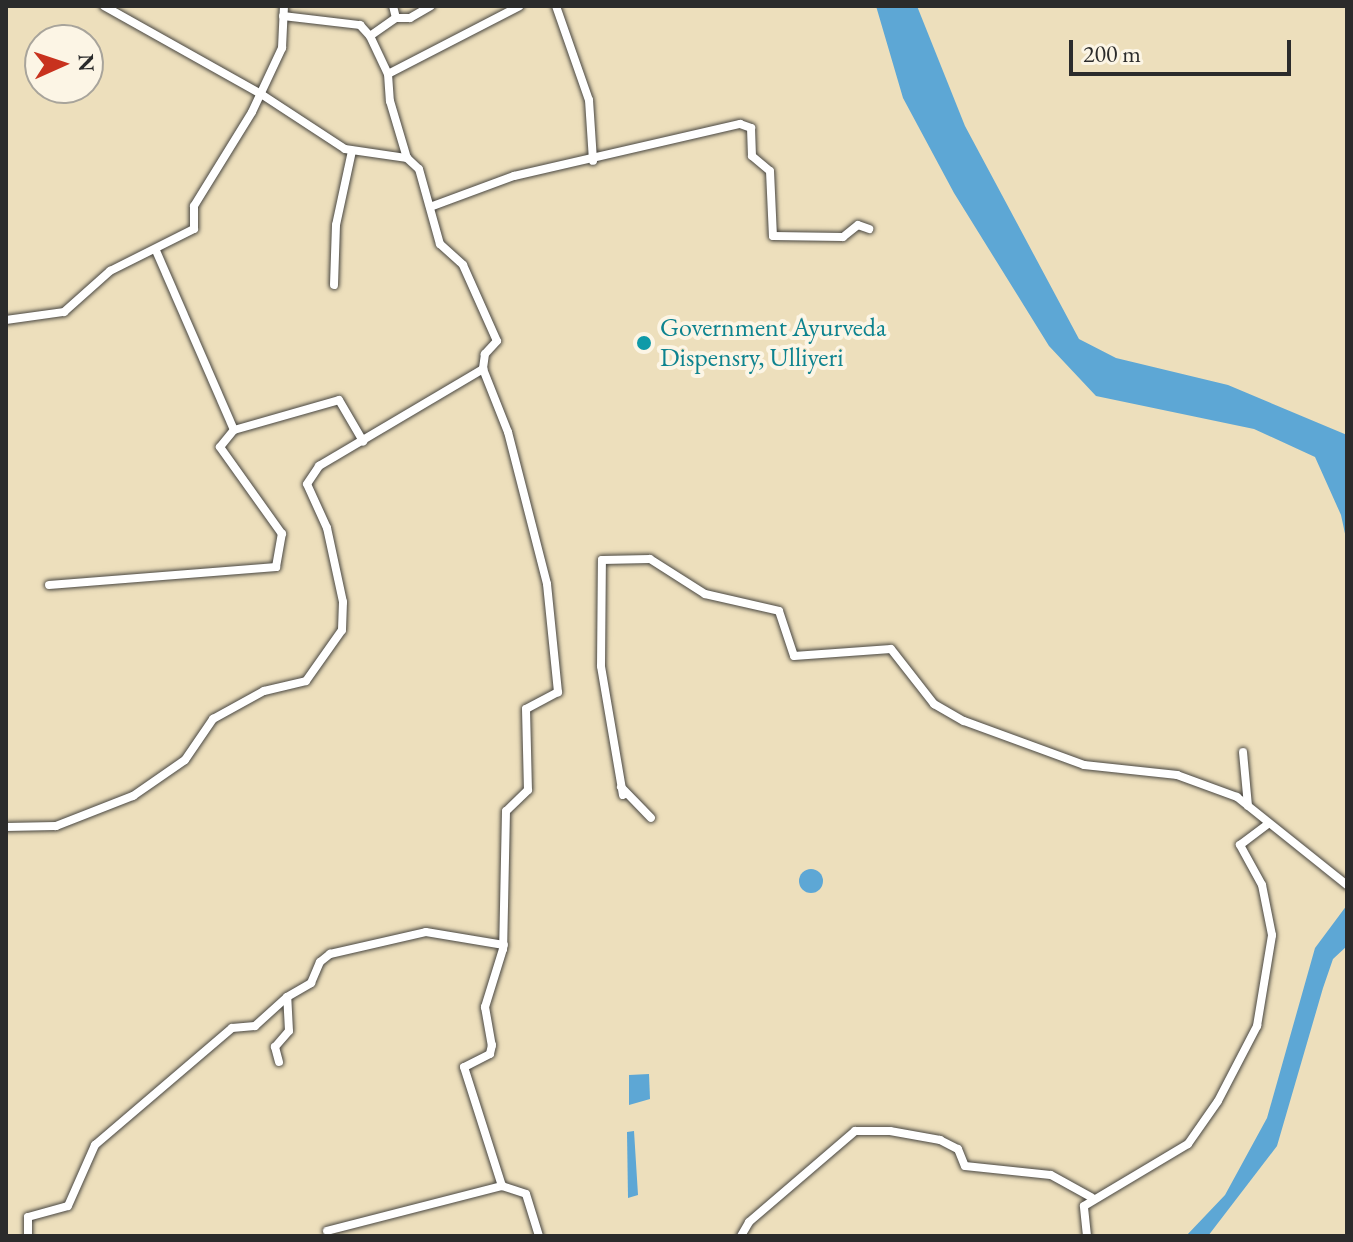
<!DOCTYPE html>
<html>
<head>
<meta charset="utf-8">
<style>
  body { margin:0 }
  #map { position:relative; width:1353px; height:1242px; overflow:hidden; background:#eddfbc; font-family:"EB Garamond",serif }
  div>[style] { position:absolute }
  .water>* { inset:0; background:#5da7d5 }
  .round { border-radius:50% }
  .roads { filter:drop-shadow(0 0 2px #484641) drop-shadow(0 0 2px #484641) }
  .street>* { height:8px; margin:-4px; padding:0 4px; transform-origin:4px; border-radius:4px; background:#fff }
  .dots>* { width:22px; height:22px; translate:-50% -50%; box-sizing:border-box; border:4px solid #fcf5e5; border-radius:50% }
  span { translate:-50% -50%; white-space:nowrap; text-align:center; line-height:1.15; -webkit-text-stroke:8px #fcf5e5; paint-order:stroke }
  .culture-label { font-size:26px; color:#0d838f }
  .left { translate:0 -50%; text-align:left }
  .frame { position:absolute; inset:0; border:8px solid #2b2b2b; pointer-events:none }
  .north { position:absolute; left:24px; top:24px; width:80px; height:80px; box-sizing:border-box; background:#fcf5e5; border:2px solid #a8a49b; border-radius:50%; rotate:87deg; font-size:22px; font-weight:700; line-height:32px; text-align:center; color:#2b2b2b }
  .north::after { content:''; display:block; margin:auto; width:28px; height:36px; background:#c8321e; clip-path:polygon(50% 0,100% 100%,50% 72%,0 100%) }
  .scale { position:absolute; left:1069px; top:40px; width:222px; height:36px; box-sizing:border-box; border:4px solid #2b2b2b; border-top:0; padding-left:10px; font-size:24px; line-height:28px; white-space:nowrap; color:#2b2b2b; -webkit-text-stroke:6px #fcf5e5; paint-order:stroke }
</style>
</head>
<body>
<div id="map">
  <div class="water">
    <i style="clip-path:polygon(876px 6px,917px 6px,965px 126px,1079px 339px,1116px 358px,1228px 385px,1347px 435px,1347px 543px,1341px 515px,1315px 457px,1254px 429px,1096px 396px,1049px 346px,954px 193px,903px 98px)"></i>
    <i class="round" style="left:799px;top:869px;width:24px;height:24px"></i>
    <i style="clip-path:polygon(1347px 905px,1347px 946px,1333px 959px,1323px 988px,1277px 1146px,1208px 1236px,1186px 1236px,1225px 1195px,1267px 1118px,1315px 948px)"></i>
    <i style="clip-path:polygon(649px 1074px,650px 1099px,629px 1105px,629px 1075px)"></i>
    <i style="clip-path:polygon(634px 1131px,638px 1195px,628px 1198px,627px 1132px)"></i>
  </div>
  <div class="roads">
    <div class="street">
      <i style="left:104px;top:6px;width:180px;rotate:29.3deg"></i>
      <i style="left:261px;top:94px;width:100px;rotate:33.2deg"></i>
      <i style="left:345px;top:149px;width:63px;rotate:8.3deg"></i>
      <i style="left:407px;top:158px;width:16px;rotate:43deg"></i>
      <i style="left:419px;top:169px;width:78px;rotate:74.4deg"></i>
      <i style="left:440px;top:244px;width:31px;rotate:42deg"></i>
      <i style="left:463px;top:265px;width:83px;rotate:65.9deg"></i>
      <i style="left:497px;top:341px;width:18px;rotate:133deg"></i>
      <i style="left:485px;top:354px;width:15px;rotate:98deg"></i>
      <i style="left:483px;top:369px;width:68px;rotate:68.4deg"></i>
      <i style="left:508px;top:432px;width:157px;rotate:75.6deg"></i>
      <i style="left:547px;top:584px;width:109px;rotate:84.2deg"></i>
      <i style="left:558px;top:692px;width:36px;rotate:152deg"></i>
      <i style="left:526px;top:709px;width:81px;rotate:88.6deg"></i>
      <i style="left:528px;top:790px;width:30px;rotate:136deg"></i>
      <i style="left:506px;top:811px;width:138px;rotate:91.2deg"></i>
      <i style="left:503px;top:949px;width:61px;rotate:107.2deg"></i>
      <i style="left:485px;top:1007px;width:39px;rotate:80deg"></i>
      <i style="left:492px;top:1045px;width:9px;rotate:103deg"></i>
      <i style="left:490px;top:1054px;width:29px;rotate:153deg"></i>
      <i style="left:464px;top:1067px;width:125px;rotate:72.3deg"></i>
      <i style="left:502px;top:1186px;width:25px;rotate:18deg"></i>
      <i style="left:526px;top:1194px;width:44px;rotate:72.8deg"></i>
      <i style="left:556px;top:6px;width:100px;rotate:70.7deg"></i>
      <i style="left:589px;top:100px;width:61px;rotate:86.2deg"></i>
      <i style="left:283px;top:16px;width:78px;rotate:6.7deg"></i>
      <i style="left:360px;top:25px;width:15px;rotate:48deg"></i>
      <i style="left:370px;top:36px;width:42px;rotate:64.7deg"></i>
      <i style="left:388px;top:74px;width:27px;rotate:86deg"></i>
      <i style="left:390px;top:101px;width:59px;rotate:73.4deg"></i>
      <i style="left:396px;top:18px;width:14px"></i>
      <i style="left:410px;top:18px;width:24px;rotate:-30deg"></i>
      <i style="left:370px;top:36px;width:32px;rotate:-35deg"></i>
      <i style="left:396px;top:18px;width:12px;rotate:-104deg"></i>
      <i style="left:388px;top:74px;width:148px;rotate:-27.3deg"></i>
      <i style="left:430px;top:207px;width:90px;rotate:-20.3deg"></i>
      <i style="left:514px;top:176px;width:232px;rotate:-13deg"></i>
      <i style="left:740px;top:124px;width:12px;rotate:20deg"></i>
      <i style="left:751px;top:128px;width:28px;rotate:88deg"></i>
      <i style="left:752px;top:156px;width:23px;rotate:40deg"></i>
      <i style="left:770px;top:171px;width:65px;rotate:87.4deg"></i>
      <i style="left:773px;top:236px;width:70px;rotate:0.8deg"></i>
      <i style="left:843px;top:237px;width:19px;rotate:-39deg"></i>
      <i style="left:858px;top:225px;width:12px;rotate:20deg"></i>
      <i style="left:334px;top:285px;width:60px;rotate:-88.1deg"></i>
      <i style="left:336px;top:225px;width:76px;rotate:-77.8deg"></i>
      <i style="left:6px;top:320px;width:59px;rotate:-7.9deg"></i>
      <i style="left:64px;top:312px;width:62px;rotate:-41.7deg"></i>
      <i style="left:110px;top:271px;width:94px;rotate:-26.6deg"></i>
      <i style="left:194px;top:229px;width:23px;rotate:-90deg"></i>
      <i style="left:194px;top:206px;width:110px;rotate:-58.3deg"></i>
      <i style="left:252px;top:112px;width:71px;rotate:-64.9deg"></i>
      <i style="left:282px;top:48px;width:42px;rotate:-87.3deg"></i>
      <i style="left:234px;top:430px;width:109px;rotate:-15.9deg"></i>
      <i style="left:339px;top:400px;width:48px;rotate:59.7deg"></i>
      <i style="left:49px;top:585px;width:228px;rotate:-4.5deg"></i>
      <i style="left:276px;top:567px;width:34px;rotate:-80deg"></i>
      <i style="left:282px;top:534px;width:107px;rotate:-125.5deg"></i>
      <i style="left:220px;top:447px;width:22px;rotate:-51deg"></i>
      <i style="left:234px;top:430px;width:195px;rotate:-113.5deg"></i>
      <i style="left:1243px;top:752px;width:54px;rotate:84.7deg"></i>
      <i style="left:621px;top:787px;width:43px;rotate:45.9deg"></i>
      <i style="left:623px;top:795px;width:131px;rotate:-99.7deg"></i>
      <i style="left:601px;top:666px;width:106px;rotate:-89.5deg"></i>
      <i style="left:602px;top:560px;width:48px;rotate:-1.2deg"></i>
      <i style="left:650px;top:559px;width:65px;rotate:32.5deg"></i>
      <i style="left:705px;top:594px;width:76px;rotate:12.9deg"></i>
      <i style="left:779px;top:611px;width:47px;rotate:71.6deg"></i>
      <i style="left:794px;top:656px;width:97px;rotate:-4.1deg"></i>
      <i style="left:891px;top:649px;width:70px;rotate:52deg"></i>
      <i style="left:934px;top:704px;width:34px;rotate:30deg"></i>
      <i style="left:964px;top:721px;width:128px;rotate:20.1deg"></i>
      <i style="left:1084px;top:765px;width:94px;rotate:6.1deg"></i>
      <i style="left:1177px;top:775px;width:64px;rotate:20.1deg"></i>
      <i style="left:1237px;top:797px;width:141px;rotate:38.7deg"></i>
      <i style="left:6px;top:827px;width:50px;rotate:-1.1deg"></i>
      <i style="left:56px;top:826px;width:83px;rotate:-21.3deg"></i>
      <i style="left:133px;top:796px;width:63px;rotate:-34.7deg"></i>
      <i style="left:185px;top:760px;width:50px;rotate:-55.7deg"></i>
      <i style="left:213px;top:719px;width:58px;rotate:-28.8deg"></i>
      <i style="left:264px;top:691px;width:43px;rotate:-13.4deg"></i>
      <i style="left:306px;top:681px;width:62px;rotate:-54.8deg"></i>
      <i style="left:342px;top:630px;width:28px;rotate:-88deg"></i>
      <i style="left:343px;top:602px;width:76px;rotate:-102.2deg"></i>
      <i style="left:327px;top:528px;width:48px;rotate:-114.4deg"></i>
      <i style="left:307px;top:484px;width:22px;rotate:-56deg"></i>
      <i style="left:319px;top:466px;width:191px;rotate:-30.6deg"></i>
      <i style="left:279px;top:1062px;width:16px;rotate:-105deg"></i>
      <i style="left:275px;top:1047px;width:21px;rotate:-49deg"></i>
      <i style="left:289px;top:1031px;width:34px;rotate:-93deg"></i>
      <i style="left:287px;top:997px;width:28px;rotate:-30deg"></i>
      <i style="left:311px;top:983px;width:23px;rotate:-67deg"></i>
      <i style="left:320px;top:962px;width:13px;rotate:-39deg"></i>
      <i style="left:330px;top:954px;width:98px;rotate:-12.9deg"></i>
      <i style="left:426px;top:932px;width:79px;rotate:9.5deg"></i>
      <i style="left:327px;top:1231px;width:181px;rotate:-14.4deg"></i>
      <i style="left:28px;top:1236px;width:19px;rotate:-90deg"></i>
      <i style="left:28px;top:1217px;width:41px;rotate:-15.4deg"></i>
      <i style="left:68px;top:1206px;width:67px;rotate:-66.1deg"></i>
      <i style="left:95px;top:1145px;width:180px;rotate:-40.5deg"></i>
      <i style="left:232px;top:1028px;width:23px;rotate:-5deg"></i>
      <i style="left:255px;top:1026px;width:43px;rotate:-42.2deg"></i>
      <i style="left:741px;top:1236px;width:16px;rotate:-60deg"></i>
      <i style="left:749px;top:1222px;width:140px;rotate:-40.6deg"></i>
      <i style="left:855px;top:1131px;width:35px"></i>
      <i style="left:890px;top:1131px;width:51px;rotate:10.2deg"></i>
      <i style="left:940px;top:1140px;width:20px;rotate:27deg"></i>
      <i style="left:958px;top:1149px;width:18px;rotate:68deg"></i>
      <i style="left:965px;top:1166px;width:86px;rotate:6deg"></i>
      <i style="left:1051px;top:1175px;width:46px;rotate:28.8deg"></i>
      <i style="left:1087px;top:1236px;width:30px;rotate:-96deg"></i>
      <i style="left:1084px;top:1206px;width:121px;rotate:-30.8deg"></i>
      <i style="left:1188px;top:1144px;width:52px;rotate:-55.1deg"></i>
      <i style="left:1218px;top:1101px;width:85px;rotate:-62.5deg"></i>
      <i style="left:1257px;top:1026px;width:92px;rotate:-80.6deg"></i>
      <i style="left:1272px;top:935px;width:51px;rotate:-101.3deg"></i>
      <i style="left:1262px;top:885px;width:46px;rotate:-118.8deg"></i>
      <i style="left:1240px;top:845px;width:36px;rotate:-37deg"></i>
    </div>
  </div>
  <div class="dots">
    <i style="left:644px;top:343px;background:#0f9aa8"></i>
  </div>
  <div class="culture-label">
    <span class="left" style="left:660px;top:343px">Government Ayurveda<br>Dispensry, Ulliyeri</span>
  </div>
  <div class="frame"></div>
  <div class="north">N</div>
  <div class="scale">200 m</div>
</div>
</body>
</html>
